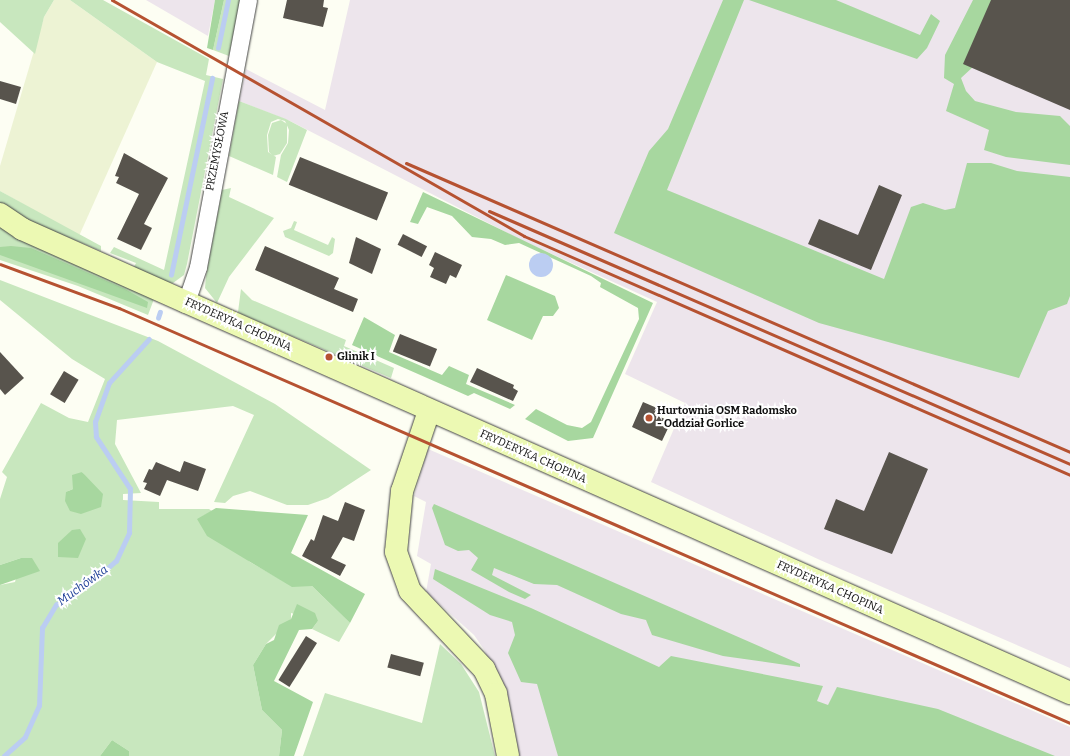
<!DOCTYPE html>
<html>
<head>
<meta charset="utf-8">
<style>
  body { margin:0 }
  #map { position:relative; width:1070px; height:756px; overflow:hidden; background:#fdfef3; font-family:Bitter,serif }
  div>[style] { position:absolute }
  .industrial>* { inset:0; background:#ede5ec }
  .farmland>* { inset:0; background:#edf3d4 }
  .green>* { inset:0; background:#c8e7be }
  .forest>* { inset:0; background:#a7d79f }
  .water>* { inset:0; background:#bbcdf2 }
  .round { border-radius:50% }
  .stream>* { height:4.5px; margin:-2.25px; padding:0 2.25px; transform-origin:2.25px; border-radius:2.25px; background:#bbcdf2 }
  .building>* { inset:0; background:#58544d; transform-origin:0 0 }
  .roads { filter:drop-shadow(0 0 1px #434343) drop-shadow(0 0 1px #434343) }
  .street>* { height:17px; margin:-8.5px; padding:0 8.5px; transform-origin:8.5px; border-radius:8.5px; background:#fff }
  .secondary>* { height:22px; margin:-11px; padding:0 11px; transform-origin:11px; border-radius:11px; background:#ecf9b3 }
  .rail>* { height:3px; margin:-1.5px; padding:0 1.5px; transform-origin:1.5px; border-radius:1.5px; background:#b65231 }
  .dots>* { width:11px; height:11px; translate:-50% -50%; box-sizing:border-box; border:2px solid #fff; border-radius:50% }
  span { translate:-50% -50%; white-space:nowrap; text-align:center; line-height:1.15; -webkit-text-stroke:4px #fff; paint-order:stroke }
  .street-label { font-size:11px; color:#101010 }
  .poi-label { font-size:11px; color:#101010; font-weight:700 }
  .left { translate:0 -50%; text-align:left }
  .water-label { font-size:12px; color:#214199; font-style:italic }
</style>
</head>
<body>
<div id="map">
  <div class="industrial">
    <i style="clip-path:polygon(146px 0,215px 0,208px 36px)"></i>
    <i style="clip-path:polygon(350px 0,1070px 0,1070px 668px,820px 560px,651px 482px,685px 403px,625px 374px,657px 302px,519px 239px,290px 121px,239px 101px,246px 69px,325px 110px)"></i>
    <i style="clip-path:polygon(428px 449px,1070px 727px,1070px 756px,518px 756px,485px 651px,474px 635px,426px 592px,431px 564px,417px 556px,426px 502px,414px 496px)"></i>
  </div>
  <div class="farmland">
    <i style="clip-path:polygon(54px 0,70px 0,157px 62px,79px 236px,0 191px,0 166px,44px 17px)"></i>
  </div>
  <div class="green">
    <i style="clip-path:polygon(0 0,54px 0,44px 17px,35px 54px,0 22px)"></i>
    <i style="clip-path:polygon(70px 0,103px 0,209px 59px,206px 75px,223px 79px,187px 264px,184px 275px,173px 283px,164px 282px,134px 267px,136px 263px,110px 253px,114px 247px,164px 270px,205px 81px,157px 62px)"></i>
    <i style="clip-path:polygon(224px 0,240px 0,229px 56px,213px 50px)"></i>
    <i style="clip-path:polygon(239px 101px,286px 119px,307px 130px,287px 182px,277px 177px,281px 155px,288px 143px,289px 130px,285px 121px,278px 119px,271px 122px,267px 135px,268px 152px,276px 157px,273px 175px,229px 156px)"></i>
    <i style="clip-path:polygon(281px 120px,287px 124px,287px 143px,280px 154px,273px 156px,269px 152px,268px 135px,272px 123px)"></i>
    <i style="clip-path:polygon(231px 188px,229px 197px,274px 218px,229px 277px,217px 303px,205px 288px,206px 276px,222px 190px)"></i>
    <i style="clip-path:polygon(0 191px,101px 246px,101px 251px,31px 222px,0 204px)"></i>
    <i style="clip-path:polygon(294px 221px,297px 222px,294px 230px,328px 245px,332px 237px,335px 239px,333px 253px,329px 256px,285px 237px,283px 231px,291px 228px)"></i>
    <i style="clip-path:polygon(0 227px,154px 299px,148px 315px,78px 286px,0 260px)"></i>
    <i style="clip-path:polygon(evenodd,0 280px,158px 341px,275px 404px,371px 470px,328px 498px,308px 505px,287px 505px,250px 491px,233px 496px,225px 503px,214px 502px,254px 415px,233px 406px,117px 420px,115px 444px,141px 493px,123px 494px,123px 500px,159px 502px,159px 509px,209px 509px,212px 511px,203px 516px,250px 562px,292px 586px,312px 586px,350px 623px,339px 642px,312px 629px,318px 621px,291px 613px,291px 619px,266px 644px,253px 665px,262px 710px,282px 730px,279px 756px,129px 756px,129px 751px,112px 740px,100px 756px,0 756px,0 585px,15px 582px,21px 558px,0 565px,0 499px,7px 477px,2px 472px,41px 403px,69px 418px,88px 422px,105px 379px,72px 359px,0 300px,0 280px,82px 472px,92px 485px,66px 492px,73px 489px,82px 472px)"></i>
    <i style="clip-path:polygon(241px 289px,252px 300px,346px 340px,344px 346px,394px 368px,391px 378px,243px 315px,238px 312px)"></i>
    <i style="clip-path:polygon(440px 644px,461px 664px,479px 692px,495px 756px,303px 756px,325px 693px,422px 723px)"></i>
  </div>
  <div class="forest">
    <i style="clip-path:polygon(215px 0,224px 0,213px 50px,207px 48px)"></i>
    <i style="clip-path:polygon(723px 0,744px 0,667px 190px,884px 279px,911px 207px,923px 203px,945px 210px,955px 208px,967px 163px,991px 163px,1017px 171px,1070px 177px,1070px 296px,1067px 304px,1048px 311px,1019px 378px,819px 323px,614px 233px,649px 151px,668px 129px)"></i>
    <i style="clip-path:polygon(749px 0,836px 0,920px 35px,931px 14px,940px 21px,927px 48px,917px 59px)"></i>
    <i style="clip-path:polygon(973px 0,1019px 0,974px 66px,961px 78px,966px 91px,975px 101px,1016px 112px,1060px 116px,1070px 126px,1070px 165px,1006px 157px,984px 150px,989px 130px,946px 111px,954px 84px,944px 78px,945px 55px)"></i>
    <i style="clip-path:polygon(423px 192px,653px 303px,593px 438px,568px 441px,525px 419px,536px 409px,567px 425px,582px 428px,591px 422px,639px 319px,638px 308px,600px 287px,601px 283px,591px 276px,519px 243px,505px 245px,491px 239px,472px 237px,452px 216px,427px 207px,418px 224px,410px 222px)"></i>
    <i style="clip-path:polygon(11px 246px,31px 248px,125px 289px,148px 302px,147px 308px,0 255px,0 247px)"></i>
    <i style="clip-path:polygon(506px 275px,555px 296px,559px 308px,553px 316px,543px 316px,532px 340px,487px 320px)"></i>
    <i style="clip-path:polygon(364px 317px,395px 335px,389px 352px,442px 375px,449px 366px,469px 375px,466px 384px,515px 405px,510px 409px,474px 393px,468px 396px,352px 345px)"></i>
    <i style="clip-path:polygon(82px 472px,103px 494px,101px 507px,81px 514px,70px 511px,65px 501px,66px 492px,73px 489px,72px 475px)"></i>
    <i style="clip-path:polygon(434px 504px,800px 664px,800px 667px,723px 656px,652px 635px,646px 620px,621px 614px,557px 585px,534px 584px,494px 568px,492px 575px,531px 595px,525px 599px,509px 592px,471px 570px,478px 558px,469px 550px,458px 551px,445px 545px,432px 508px)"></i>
    <i style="clip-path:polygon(216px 508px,308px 515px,291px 553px,365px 594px,350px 623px,312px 586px,292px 587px,207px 536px,197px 519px)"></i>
    <i style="clip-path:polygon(80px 529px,86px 539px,78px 558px,58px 557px,58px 543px,72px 530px)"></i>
    <i style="clip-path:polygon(21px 558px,32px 558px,40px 571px,0 585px,0 565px)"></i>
    <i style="clip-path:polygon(435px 569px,531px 608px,659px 667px,671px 656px,823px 686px,817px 701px,828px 705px,837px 687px,938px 709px,1055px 756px,558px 756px,537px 684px,521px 682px,508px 653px,515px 635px,512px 622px,490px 615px,433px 579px)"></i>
    <i style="clip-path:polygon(297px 604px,315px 613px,318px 621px,312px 629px,299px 630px,274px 681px,313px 702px,294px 756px,279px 756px,282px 730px,262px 710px,253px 665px,266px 644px,274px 640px,279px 625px,291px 619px)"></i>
    <i style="clip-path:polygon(112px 740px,129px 751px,129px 756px,100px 756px)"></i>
  </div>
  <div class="water">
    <i class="round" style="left:529px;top:253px;width:24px;height:24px"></i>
  </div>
  <div class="stream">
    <i style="left:218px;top:48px;width:49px;rotate:-78.2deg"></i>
    <i style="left:171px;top:275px;width:201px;rotate:-78.2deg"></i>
    <i style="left:158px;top:318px;width:6px;rotate:-72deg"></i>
    <i style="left:4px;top:756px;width:28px;rotate:-42deg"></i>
    <i style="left:25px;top:737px;width:34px;rotate:-66deg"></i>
    <i style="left:39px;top:706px;width:78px;rotate:-87.8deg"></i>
    <i style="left:42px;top:628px;width:27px;rotate:-59deg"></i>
    <i style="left:56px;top:605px;width:38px;rotate:-32deg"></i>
    <i style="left:88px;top:585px;width:37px;rotate:-41deg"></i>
    <i style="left:116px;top:561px;width:31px;rotate:-65deg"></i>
    <i style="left:129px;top:533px;width:44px;rotate:-88.7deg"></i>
    <i style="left:130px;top:489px;width:62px;rotate:-123.2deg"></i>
    <i style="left:96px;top:437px;width:15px;rotate:-94deg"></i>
    <i style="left:95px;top:422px;width:41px;rotate:-70.3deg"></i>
    <i style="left:109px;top:383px;width:59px;rotate:-47.7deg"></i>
  </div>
  <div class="building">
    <i style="clip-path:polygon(287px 0,324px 0,323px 7px,328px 8px,323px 27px,283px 18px)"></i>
    <i style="clip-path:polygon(991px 0,1070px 0,1070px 110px,963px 64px)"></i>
    <i style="clip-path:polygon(0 81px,21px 87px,16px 104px,0 99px)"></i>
    <i style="clip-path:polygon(124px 153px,168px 178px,144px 224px,152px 228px,141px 250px,117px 239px,139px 194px,116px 183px,119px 177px,115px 176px)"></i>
    <i style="left:300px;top:157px;width:95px;height:30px;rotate:22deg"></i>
    <i style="clip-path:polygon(879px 185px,902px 195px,871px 270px,808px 244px,819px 219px,858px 235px)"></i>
    <i style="left:403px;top:234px;width:27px;height:12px;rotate:27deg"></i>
    <i style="clip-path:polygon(356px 237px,381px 249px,372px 274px,349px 263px)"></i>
    <i style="clip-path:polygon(265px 246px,339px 278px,334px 289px,358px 299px,353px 312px,255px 270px)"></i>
    <i style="clip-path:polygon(435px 252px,462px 265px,456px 278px,450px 275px,446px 284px,430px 277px,434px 268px,429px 265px)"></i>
    <i style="left:400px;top:334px;width:40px;height:19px;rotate:22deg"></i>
    <i style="clip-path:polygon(0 352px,24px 378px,5px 395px,0 389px)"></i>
    <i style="clip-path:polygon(477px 368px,514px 385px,513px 388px,518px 391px,513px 401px,470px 382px)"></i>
    <i style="left:64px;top:371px;width:17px;height:27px;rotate:31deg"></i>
    <i style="clip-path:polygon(643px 402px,657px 408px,654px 414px,671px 422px,662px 441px,632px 427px)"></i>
    <i style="clip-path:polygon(889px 452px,928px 469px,892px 554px,824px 529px,836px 499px,864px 511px)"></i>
    <i style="clip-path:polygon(184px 461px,206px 469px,198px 491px,167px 480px,160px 496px,144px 489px,147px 483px,143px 482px,149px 469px,152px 470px,156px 462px,180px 472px)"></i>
    <i style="clip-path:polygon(345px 502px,365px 510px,354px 541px,343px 537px,331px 558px,346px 565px,340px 576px,302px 556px,311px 539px,314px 541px,323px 515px,338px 521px)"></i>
    <i style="left:306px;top:636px;width:13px;height:52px;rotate:32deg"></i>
    <i style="left:391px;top:654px;width:34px;height:14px;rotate:15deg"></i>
  </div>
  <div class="roads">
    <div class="street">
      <i style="left:186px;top:302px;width:37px;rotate:-71deg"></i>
      <i style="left:198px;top:267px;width:272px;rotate:-79.4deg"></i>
    </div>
    <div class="secondary">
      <i style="left:0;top:214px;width:27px;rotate:34deg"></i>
      <i style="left:22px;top:229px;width:180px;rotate:24deg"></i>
      <i style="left:186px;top:302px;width:967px;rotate:23.86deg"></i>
      <i style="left:429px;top:411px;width:84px;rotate:108.6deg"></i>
      <i style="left:402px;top:491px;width:61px;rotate:95.6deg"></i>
      <i style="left:396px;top:552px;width:41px;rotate:70.3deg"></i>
      <i style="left:410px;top:591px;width:108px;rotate:46.5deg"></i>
      <i style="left:484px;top:669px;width:28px;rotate:64deg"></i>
      <i style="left:496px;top:694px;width:63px;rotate:79deg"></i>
    </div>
  </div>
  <div class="rail">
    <i style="left:112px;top:0;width:475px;rotate:29.8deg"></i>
    <i style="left:524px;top:236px;width:596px;rotate:23.64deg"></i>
    <i style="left:406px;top:163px;width:724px;rotate:23.52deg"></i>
    <i style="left:489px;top:211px;width:634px;rotate:23.53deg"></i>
    <i style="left:0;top:264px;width:127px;rotate:20.3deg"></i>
    <i style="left:119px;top:308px;width:1038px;rotate:23.58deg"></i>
  </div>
  <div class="dots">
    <i style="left:329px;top:357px;background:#b65231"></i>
    <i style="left:649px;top:418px;background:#b65231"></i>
  </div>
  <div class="street-label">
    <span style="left:218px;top:151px;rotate:-79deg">PRZEMYSŁOWA</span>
    <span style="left:238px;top:325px;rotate:24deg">FRYDERYKA CHOPINA</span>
    <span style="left:533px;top:457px;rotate:24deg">FRYDERYKA CHOPINA</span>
    <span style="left:830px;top:588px;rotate:24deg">FRYDERYKA CHOPINA</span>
  </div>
  <div class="poi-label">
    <span class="left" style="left:337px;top:357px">Glinik I</span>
    <span class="left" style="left:657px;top:418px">Hurtownia OSM Radomsko<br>- Oddział Gorlice</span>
  </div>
  <div class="water-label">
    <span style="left:83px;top:586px;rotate:-36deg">Muchówka</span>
  </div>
</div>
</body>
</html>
